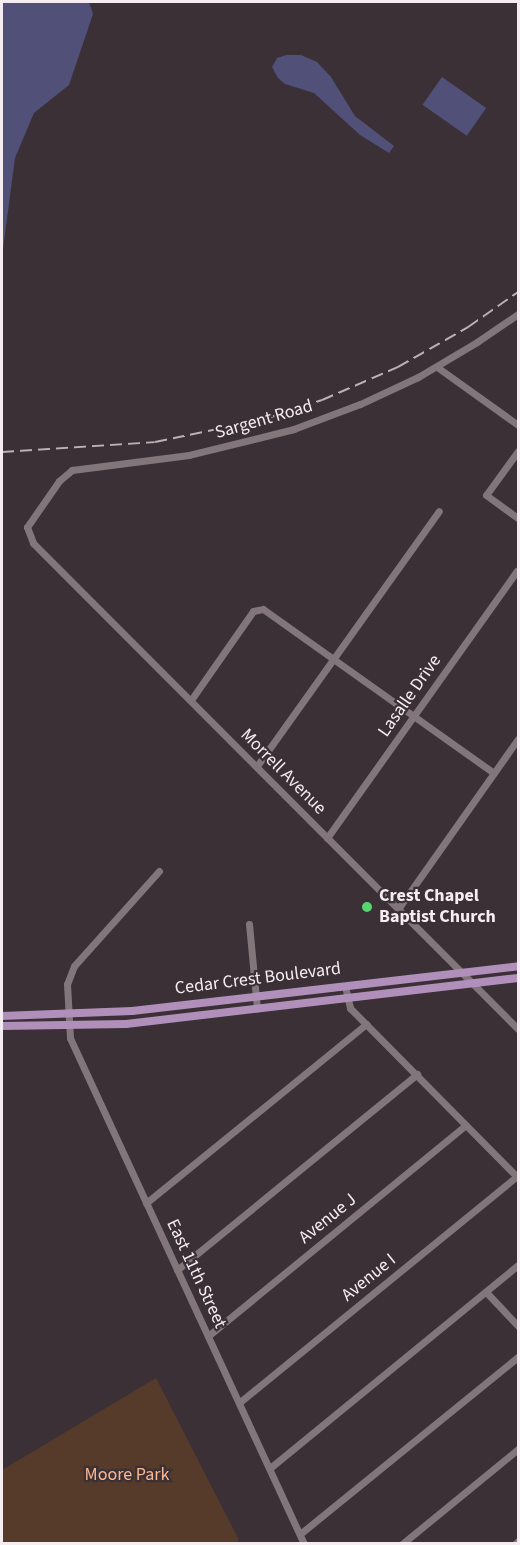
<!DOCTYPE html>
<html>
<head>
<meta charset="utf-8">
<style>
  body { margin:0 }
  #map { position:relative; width:520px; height:1545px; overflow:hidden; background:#3a3035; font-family:"Source Sans 3",sans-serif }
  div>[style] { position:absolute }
  .green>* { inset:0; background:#563a2a }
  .water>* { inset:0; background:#505079; transform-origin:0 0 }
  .minor>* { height:7px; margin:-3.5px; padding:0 3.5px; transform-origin:3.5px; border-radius:3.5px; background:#82767b }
  .major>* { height:8px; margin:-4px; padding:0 4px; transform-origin:4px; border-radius:4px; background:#b18fbb }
  .rail>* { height:1.5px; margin-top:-0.75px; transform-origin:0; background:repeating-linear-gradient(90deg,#bab2b6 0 12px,transparent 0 18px) }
  .dots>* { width:16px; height:16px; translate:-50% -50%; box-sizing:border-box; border:3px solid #3a3035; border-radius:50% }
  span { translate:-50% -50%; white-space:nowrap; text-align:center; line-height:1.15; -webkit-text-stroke:4.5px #3a3035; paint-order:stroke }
  .street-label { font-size:18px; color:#f5edf1 }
  .poi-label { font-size:18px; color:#f5edf1; font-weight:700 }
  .left { translate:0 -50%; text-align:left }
  .park-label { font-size:18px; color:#fcb78f }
  .frame { position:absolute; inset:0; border:3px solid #f5edf1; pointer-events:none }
</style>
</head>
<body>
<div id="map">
  <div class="green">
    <i style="clip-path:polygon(156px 1378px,239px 1540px,235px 1544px,2px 1543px,2px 1470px)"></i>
  </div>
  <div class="water">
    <i style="clip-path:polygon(2px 2px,89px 2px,93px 14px,69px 85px,34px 113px,15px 158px,2px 257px)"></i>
    <i style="clip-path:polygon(286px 55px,301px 55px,317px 62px,331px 77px,355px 116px,394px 146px,389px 153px,360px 135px,314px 93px,285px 84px,278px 78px,272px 67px,277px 58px)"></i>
    <i style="left:442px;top:77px;width:54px;height:34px;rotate:35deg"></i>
  </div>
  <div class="minor">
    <i style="left:518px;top:314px;width:50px;rotate:145.7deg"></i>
    <i style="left:477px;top:342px;width:69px;rotate:149.3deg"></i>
    <i style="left:418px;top:377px;width:64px;rotate:155deg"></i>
    <i style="left:360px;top:404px;width:71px;rotate:159.3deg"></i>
    <i style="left:294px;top:429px;width:108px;rotate:166.1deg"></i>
    <i style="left:189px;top:455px;width:118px;rotate:172.7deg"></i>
    <i style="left:72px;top:470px;width:17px;rotate:140deg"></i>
    <i style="left:59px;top:481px;width:56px;rotate:124.8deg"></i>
    <i style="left:27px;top:527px;width:17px;rotate:69deg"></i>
    <i style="left:33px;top:543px;width:687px;rotate:45.06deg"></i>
    <i style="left:437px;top:367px;width:100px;rotate:35.6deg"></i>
    <i style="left:518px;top:451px;width:54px;rotate:126deg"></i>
    <i style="left:486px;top:495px;width:39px;rotate:36deg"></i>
    <i style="left:191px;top:700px;width:108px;rotate:-55.1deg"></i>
    <i style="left:253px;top:611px;width:10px;rotate:-11deg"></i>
    <i style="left:263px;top:609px;width:283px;rotate:35.4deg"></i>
    <i style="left:257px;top:766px;width:313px;rotate:-54.5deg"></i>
    <i style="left:327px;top:838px;width:328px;rotate:-54.6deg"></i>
    <i style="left:159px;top:871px;width:127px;rotate:131.8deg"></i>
    <i style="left:74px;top:966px;width:19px;rotate:111deg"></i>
    <i style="left:67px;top:984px;width:54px;rotate:86.8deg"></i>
    <i style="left:70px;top:1038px;width:557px;rotate:65.18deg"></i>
    <i style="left:398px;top:909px;width:208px;rotate:-54.8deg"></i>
    <i style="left:249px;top:924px;width:85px;rotate:84.6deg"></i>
    <i style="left:345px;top:986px;width:23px;rotate:77deg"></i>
    <i style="left:350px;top:1008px;width:239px;rotate:45.3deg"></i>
    <i style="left:146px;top:1203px;width:284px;rotate:-39.1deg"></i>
    <i style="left:177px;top:1270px;width:310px;rotate:-39.2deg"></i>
    <i style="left:486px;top:1292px;width:47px;rotate:46.7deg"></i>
    <i style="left:208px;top:1336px;width:333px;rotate:-39.3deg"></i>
    <i style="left:240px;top:1402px;width:357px;rotate:-39.2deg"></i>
    <i style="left:270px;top:1468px;width:320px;rotate:-39.3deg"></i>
    <i style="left:300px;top:1534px;width:281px;rotate:-39.1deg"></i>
    <i style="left:402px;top:1544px;width:150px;rotate:-39.3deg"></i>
    <i style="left:515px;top:1544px;width:4px;rotate:-45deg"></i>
  </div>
  <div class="major">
    <i style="left:2px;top:1016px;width:130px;rotate:-2.2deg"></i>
    <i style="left:132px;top:1011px;width:389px;rotate:-6.6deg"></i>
    <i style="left:2px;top:1026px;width:124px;rotate:-0.9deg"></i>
    <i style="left:126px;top:1024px;width:395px;rotate:-6.7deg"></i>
  </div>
  <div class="rail">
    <i style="left:2px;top:452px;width:153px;rotate:-3.7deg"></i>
    <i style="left:155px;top:442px;width:112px;rotate:-11.8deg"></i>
    <i style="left:265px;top:419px;width:60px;rotate:-18.4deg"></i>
    <i style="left:322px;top:400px;width:83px;rotate:-23.5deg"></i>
    <i style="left:398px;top:367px;width:81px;rotate:-29.7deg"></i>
    <i style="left:468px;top:327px;width:61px;rotate:-35deg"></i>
  </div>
  <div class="dots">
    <i style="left:367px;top:907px;background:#57d570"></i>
  </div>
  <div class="street-label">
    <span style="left:264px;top:420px;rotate:-16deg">Sargent Road</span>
    <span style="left:410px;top:696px;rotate:-55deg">Lasalle Drive</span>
    <span style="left:283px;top:772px;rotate:45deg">Morrell Avenue</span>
    <span style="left:258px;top:979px;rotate:-7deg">Cedar Crest Boulevard</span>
    <span style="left:328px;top:1219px;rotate:-39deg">Avenue J</span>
    <span style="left:196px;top:1274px;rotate:65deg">East 11th Street</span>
    <span style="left:369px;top:1278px;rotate:-39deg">Avenue I</span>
  </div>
  <div class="poi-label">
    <span class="left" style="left:379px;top:907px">Crest Chapel<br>Baptist Church</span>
  </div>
  <div class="park-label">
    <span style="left:127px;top:1475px">Moore Park</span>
  </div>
  <div class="frame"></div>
</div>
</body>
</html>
